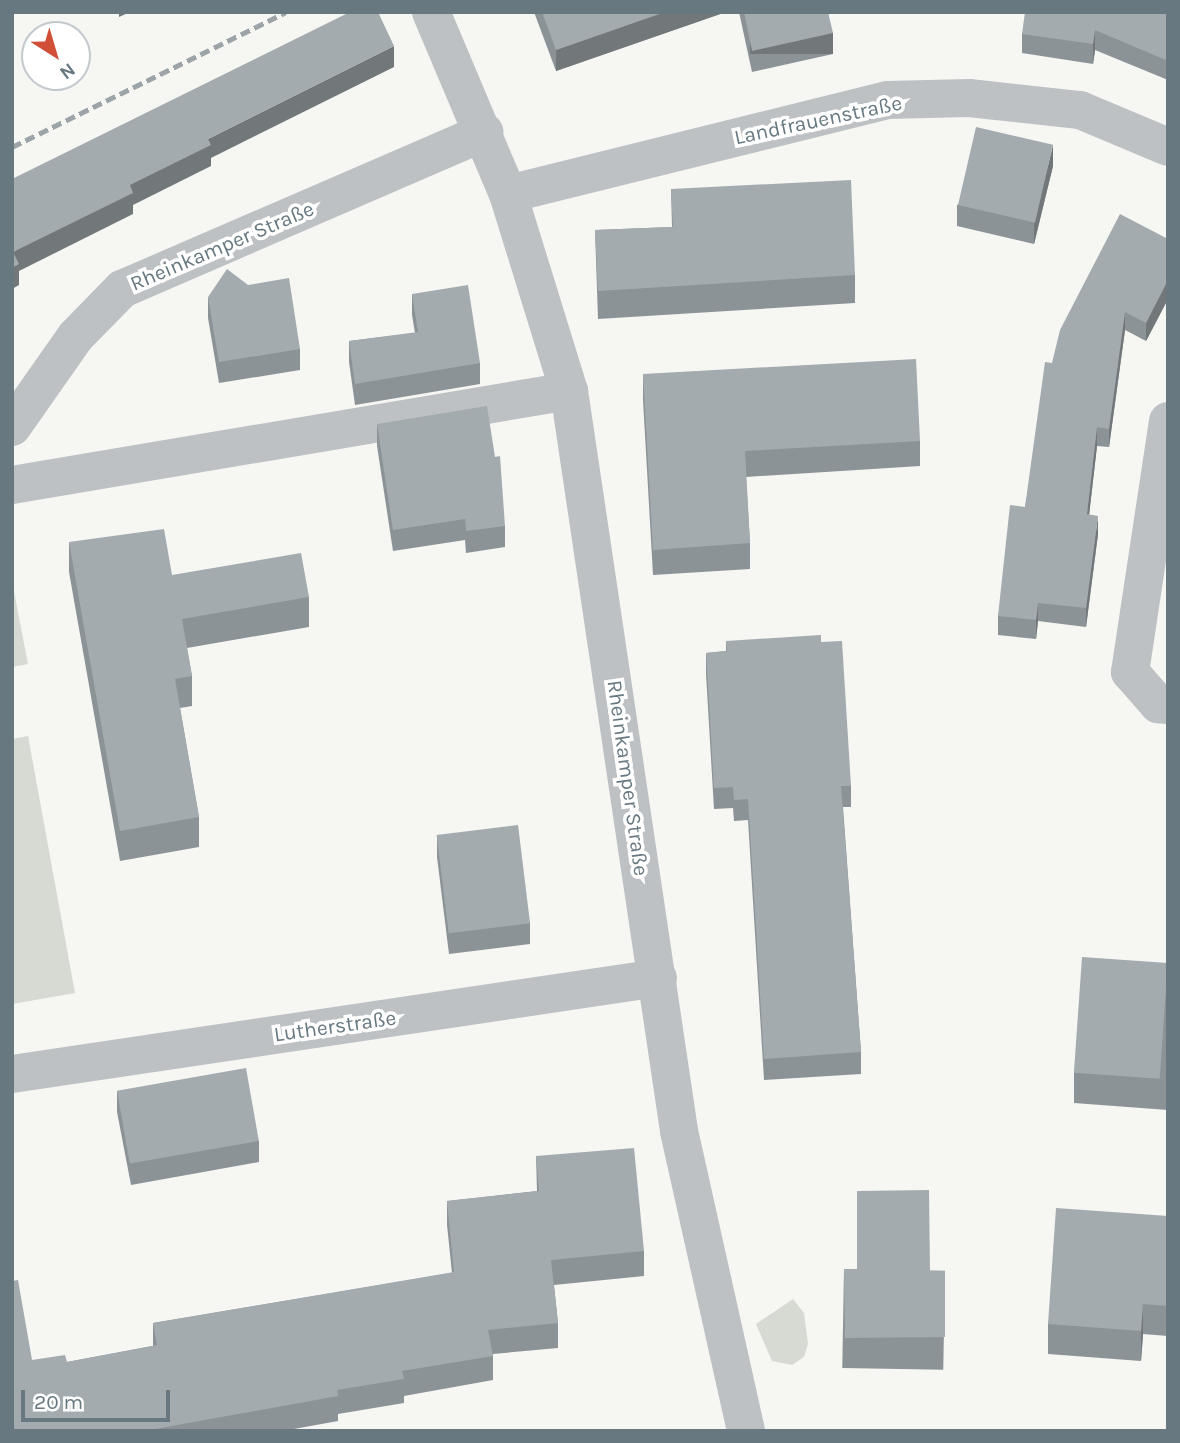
<!DOCTYPE html>
<html>
<head>
<meta charset="utf-8">
<style>
  body { margin:0 }
  #map { position:relative; width:1180px; height:1443px; overflow:hidden; background:#f6f6f3; font-family:Karla,sans-serif }
  div>[style] { position:absolute }
  .green>* { inset:0; background:#d6dad3 }
  .minor>* { height:38px; margin:-19px; padding:0 19px; transform-origin:19px; border-radius:19px; background:#bdc1c4 }
  .rail>* { height:5px; margin-top:-2.5px; transform-origin:0; background:repeating-linear-gradient(90deg,#9da4a8 0 10px,transparent 0 15px) }
  .wall>* { inset:0; background:#8c9396; transform-origin:0 0 }
  .shaded-wall>* { inset:0; background:#72787a; transform-origin:0 0 }
  .building>* { inset:0; background:#a3abaf; transform-origin:0 0 }
  span { translate:-50% -50%; white-space:nowrap; text-align:center; line-height:1.15; -webkit-text-stroke:7px #fff; paint-order:stroke }
  .street-label { font-size:21px; color:#687881 }
  .frame { position:absolute; inset:0; border:14px solid #687881; pointer-events:none }
  .north { position:absolute; left:21px; top:21px; width:70px; height:70px; box-sizing:border-box; background:#fff; border:2px solid #c3c9cd; border-radius:50%; rotate:143deg; font-size:19px; font-weight:700; line-height:28px; text-align:center; color:#687881 }
  .north::after { content:''; display:block; margin:auto; width:24px; height:32px; background:#d14e37; clip-path:polygon(50% 0,100% 100%,50% 72%,0 100%) }
  .scale { position:absolute; left:21px; top:1390px; width:149px; height:32px; box-sizing:border-box; border:4px solid #687881; border-top:0; padding-left:9px; font-size:21px; line-height:24px; white-space:nowrap; color:#687881; -webkit-text-stroke:5px #fff; paint-order:stroke }
</style>
</head>
<body>
<div id="map">
  <div class="green">
    <i style="clip-path:polygon(12px 581px,28px 664px,12px 667px)"></i>
    <i style="clip-path:polygon(28px 736px,75px 993px,12px 1004px,12px 739px)"></i>
    <i style="clip-path:polygon(793px 1299px,804px 1313px,808px 1344px,804px 1357px,792px 1365px,772px 1361px,756px 1324px)"></i>
  </div>
  <div class="minor">
    <i style="left:431px;top:12px;width:198px;rotate:67.1deg"></i>
    <i style="left:508px;top:194px;width:206px;rotate:72.8deg"></i>
    <i style="left:569px;top:391px;width:748px;rotate:81.54deg"></i>
    <i style="left:679px;top:1131px;width:307px;rotate:77.4deg"></i>
    <i style="left:508px;top:194px;width:390px;rotate:-13.9deg"></i>
    <i style="left:887px;top:100px;width:82px;rotate:-1.4deg"></i>
    <i style="left:969px;top:98px;width:112px;rotate:6.2deg"></i>
    <i style="left:1080px;top:110px;width:95px;rotate:22.8deg"></i>
    <i style="left:1168px;top:421px;width:254px;rotate:98.6deg"></i>
    <i style="left:1130px;top:672px;width:43px;rotate:48.8deg"></i>
    <i style="left:1158px;top:704px;width:10px;rotate:6deg"></i>
    <i style="left:12px;top:427px;width:111px;rotate:-54.9deg"></i>
    <i style="left:76px;top:336px;width:66px;rotate:-45.6deg"></i>
    <i style="left:122px;top:289px;width:395px;rotate:-23.4deg"></i>
    <i style="left:12px;top:485px;width:565px;rotate:-9.58deg"></i>
    <i style="left:12px;top:1074px;width:653px;rotate:-8.45deg"></i>
  </div>
  <div class="rail">
    <i style="left:12px;top:147px;width:305px;rotate:-26.2deg"></i>
  </div>
  <div class="wall">
    <i style="clip-path:polygon(534px 12px,726px 12px,556px 71px)"></i>
    <i style="clip-path:polygon(739px 12px,828px 12px,833px 54px,752px 72px)"></i>
    <i style="clip-path:polygon(1168px 12px,1168px 80px,1095px 50px,1093px 64px,1022px 53px,1022px 34px)"></i>
    <i style="clip-path:polygon(1053px 166px,1034px 244px,957px 226px,957px 205px)"></i>
    <i style="clip-path:polygon(671px 189px,855px 275px,855px 303px,598px 319px,595px 230px,672px 227px)"></i>
    <i style="clip-path:polygon(1168px 239px,1168px 299px,1146px 341px,1125px 330px,1109px 447px,1097px 446px,1089px 515px,1098px 534px,1086px 627px,1038px 621px,1036px 639px,998px 635px,998px 616px,1025px 507px,1052px 363px)"></i>
    <i style="clip-path:polygon(412px 294px,480px 363px,480px 384px,355px 405px,349px 362px,349px 341px,415px 333px,412px 315px)"></i>
    <i style="clip-path:polygon(208px 297px,300px 349px,300px 370px,219px 383px,208px 318px)"></i>
    <i style="clip-path:polygon(643px 374px,920px 441px,920px 466px,746px 477px,750px 543px,750px 569px,653px 575px,643px 400px)"></i>
    <i style="clip-path:polygon(377px 424px,505px 526px,505px 547px,466px 553px,465px 540px,393px 551px,377px 446px)"></i>
    <i style="clip-path:polygon(69px 542px,172px 575px,309px 597px,309px 627px,187px 648px,192px 676px,192px 706px,180px 708px,199px 817px,199px 847px,120px 861px,69px 572px)"></i>
    <i style="clip-path:polygon(726px 641px,821px 642px,851px 786px,851px 807px,843px 807px,861px 1052px,861px 1074px,764px 1080px,748px 820px,734px 821px,733px 808px,714px 809px,706px 674px,706px 653px,726px 651px)"></i>
    <i style="clip-path:polygon(437px 836px,530px 923px,530px 944px,449px 954px,437px 857px)"></i>
    <i style="clip-path:polygon(1168px 963px,1168px 1110px,1074px 1103px,1074px 1073px)"></i>
    <i style="clip-path:polygon(117px 1091px,259px 1141px,259px 1162px,131px 1185px,117px 1112px)"></i>
    <i style="clip-path:polygon(536px 1156px,644px 1251px,644px 1276px,554px 1285px,558px 1323px,558px 1348px,493px 1354px,493px 1380px,404px 1396px,404px 1403px,338px 1414px,338px 1421px,283px 1431px,12px 1431px,32px 1360px,67px 1362px,153px 1346px,153px 1323px,452px 1273px,447px 1225px,447px 1201px,537px 1191px)"></i>
    <i style="clip-path:polygon(1168px 1216px,1168px 1336px,1143px 1334px,1141px 1361px,1048px 1354px,1048px 1324px)"></i>
    <i style="left:844px;top:1269px;width:101px;height:99px;rotate:1deg"></i>
  </div>
  <div class="shaded-wall">
    <i style="clip-path:polygon(119px 12px,130px 12px,119px 17px)"></i>
    <i style="clip-path:polygon(665px 12px,726px 12px,556px 71px,556px 50px)"></i>
    <i style="clip-path:polygon(1095px 30px,1095px 50px,1093px 64px,1093px 44px)"></i>
    <i style="left:833px;top:33px;width:21px;height:83px;rotate:90deg"></i>
    <i style="clip-path:polygon(394px 46px,394px 67px,211px 158px,211px 166px,133px 205px,133px 214px,19px 271px,19px 285px,12px 289px,13px 252px,208px 139px)"></i>
    <i style="clip-path:polygon(1053px 145px,1053px 166px,1034px 244px,1034px 223px)"></i>
    <i style="clip-path:polygon(1168px 280px,1168px 299px,1146px 341px,1146px 323px)"></i>
    <i style="clip-path:polygon(1125px 312px,1125px 330px,1109px 447px,1109px 429px)"></i>
    <i style="clip-path:polygon(1097px 427px,1097px 446px,1087px 533px,1087px 514px)"></i>
    <i style="clip-path:polygon(1098px 516px,1098px 534px,1086px 627px,1086px 608px)"></i>
    <i style="clip-path:polygon(1038px 603px,1038px 621px,1036px 639px,1036px 620px)"></i>
    <i style="clip-path:polygon(1143px 1304px,1143px 1334px,1141px 1361px,1141px 1331px)"></i>
  </div>
  <div class="building">
    <i style="clip-path:polygon(350px 12px,378px 12px,394px 46px,208px 139px,211px 145px,130px 185px,133px 193px,13px 252px,19px 264px,12px 268px,12px 179px)"></i>
    <i style="clip-path:polygon(542px 12px,665px 12px,556px 50px)"></i>
    <i style="clip-path:polygon(744px 12px,828px 12px,833px 33px,752px 51px)"></i>
    <i style="clip-path:polygon(1025px 12px,1168px 12px,1168px 61px,1095px 30px,1093px 44px,1022px 34px)"></i>
    <i style="left:976px;top:127px;width:79px;height:80px;rotate:13deg"></i>
    <i style="clip-path:polygon(851px 180px,855px 275px,598px 291px,595px 230px,673px 227px,671px 189px)"></i>
    <i style="clip-path:polygon(1120px 214px,1168px 239px,1168px 280px,1146px 323px,1125px 312px,1109px 429px,1097px 427px,1087px 514px,1098px 516px,1086px 608px,1038px 603px,1036px 620px,998px 616px,1010px 505px,1025px 507px,1045px 362px,1052px 363px,1060px 330px)"></i>
    <i style="clip-path:polygon(227px 269px,248px 285px,289px 278px,300px 349px,219px 362px,208px 297px)"></i>
    <i style="clip-path:polygon(468px 285px,480px 363px,355px 384px,349px 341px,418px 332px,412px 294px)"></i>
    <i style="clip-path:polygon(916px 359px,920px 441px,745px 451px,750px 543px,653px 550px,643px 374px)"></i>
    <i style="clip-path:polygon(487px 406px,495px 457px,500px 456px,505px 526px,466px 531px,465px 519px,393px 530px,377px 424px)"></i>
    <i style="clip-path:polygon(164px 529px,172px 575px,301px 553px,309px 597px,182px 619px,192px 676px,175px 679px,199px 817px,120px 831px,69px 542px)"></i>
    <i style="clip-path:polygon(821px 635px,821px 642px,842px 641px,851px 786px,841px 786px,861px 1052px,764px 1059px,748px 799px,734px 800px,733px 787px,714px 788px,706px 653px,727px 651px,726px 641px)"></i>
    <i style="left:518px;top:825px;width:99px;height:82px;rotate:83deg"></i>
    <i style="left:1082px;top:957px;width:86px;height:116px;rotate:4deg"></i>
    <i style="left:246px;top:1068px;width:74px;height:131px;rotate:80deg"></i>
    <i style="clip-path:polygon(634px 1148px,644px 1251px,551px 1260px,558px 1323px,488px 1330px,493px 1356px,402px 1371px,404px 1379px,337px 1390px,338px 1396px,144px 1431px,12px 1431px,12px 1281px,18px 1280px,32px 1360px,65px 1355px,67px 1362px,157px 1345px,153px 1323px,454px 1272px,447px 1201px,539px 1191px,536px 1156px)"></i>
    <i style="clip-path:polygon(929px 1190px,930px 1271px,945px 1271px,945px 1337px,845px 1338px,844px 1269px,857px 1269px,857px 1191px)"></i>
    <i style="clip-path:polygon(1056px 1208px,1168px 1216px,1168px 1306px,1143px 1304px,1141px 1331px,1048px 1324px)"></i>
  </div>
  <div class="street-label">
    <span style="left:818px;top:120px;rotate:-12deg">Landfrauenstraße</span>
    <span style="left:222px;top:246px;rotate:-23deg">Rheinkamper Straße</span>
    <span style="left:628px;top:778px;rotate:82deg">Rheinkamper Straße</span>
    <span style="left:335px;top:1026px;rotate:-8deg">Lutherstraße</span>
  </div>
  <div class="frame"></div>
  <div class="north">N</div>
  <div class="scale">20 m</div>
</div>
</body>
</html>
